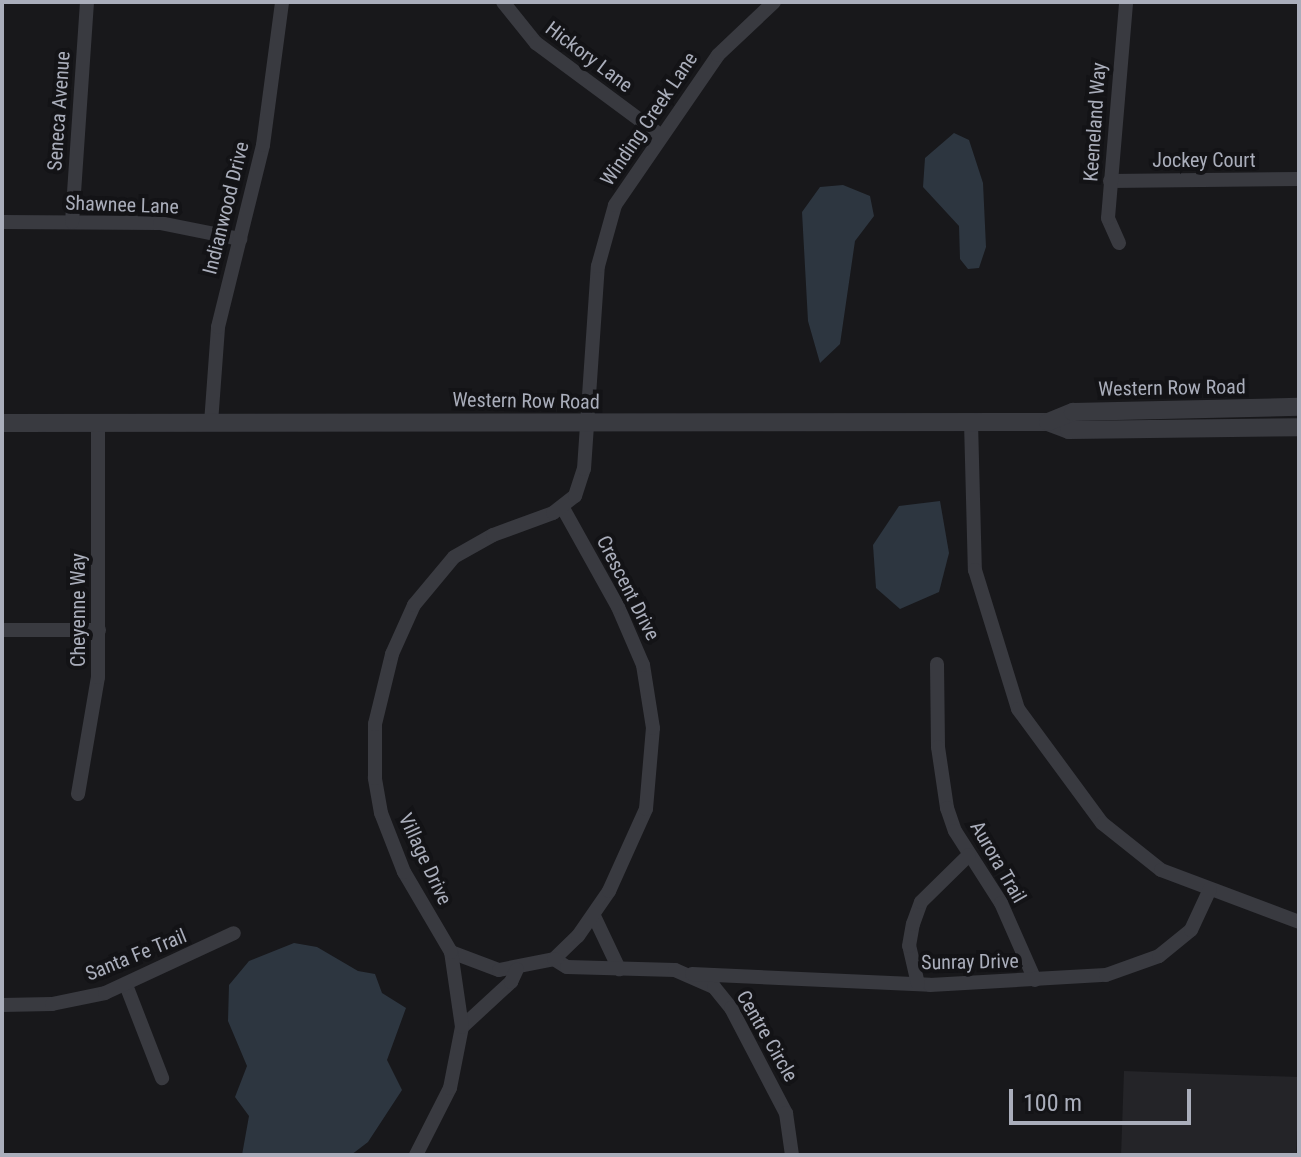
<!DOCTYPE html>
<html>
<head>
<meta charset="utf-8">
<style>
  body { margin:0 }
  #map { position:relative; width:1301px; height:1157px; overflow:hidden; background:#18181b; font-family:"Roboto Condensed",sans-serif }
  div>[style] { position:absolute }
  .built>* { inset:0; background:#242428; transform-origin:0 0 }
  .water>* { inset:0; background:#2d3640 }
  .minor>* { height:14px; margin:-7px; padding:0 7px; transform-origin:7px; border-radius:7px; background:#393a40 }
  .tertiary>* { height:18px; margin:-9px; padding:0 9px; transform-origin:9px; border-radius:9px; background:#393a40 }
  span { translate:-50% -50%; white-space:nowrap; text-align:center; line-height:1.15; -webkit-text-stroke:8px #131316; paint-order:stroke }
  .street-label { font-size:20px; color:#aaaebb }
  .frame { position:absolute; inset:0; border:4px solid #aaaebb; pointer-events:none }
  .scale { position:absolute; left:1009px; top:1089px; width:182px; height:36px; box-sizing:border-box; border:4px solid #aaaebb; border-top:0; padding-left:10px; font-size:24px; line-height:28px; white-space:nowrap; color:#aaaebb; -webkit-text-stroke:6px #131316; paint-order:stroke }
</style>
</head>
<body>
<div id="map">
  <div class="built">
    <i style="left:1124px;top:1071px;width:175px;height:84px;rotate:2deg"></i>
  </div>
  <div class="water">
    <i style="clip-path:polygon(954px 133px,969px 140px,983px 183px,986px 247px,979px 268px,968px 269px,960px 259px,959px 226px,923px 187px,925px 158px)"></i>
    <i style="clip-path:polygon(843px 185px,870px 196px,874px 216px,855px 241px,840px 344px,820px 363px,808px 321px,802px 212px,820px 187px)"></i>
    <i style="clip-path:polygon(940px 501px,949px 553px,939px 592px,900px 609px,876px 588px,873px 545px,899px 506px)"></i>
    <i style="clip-path:polygon(294px 943px,317px 947px,358px 971px,375px 974px,382px 993px,406px 1008px,387px 1060px,402px 1090px,368px 1142px,351px 1155px,242px 1155px,249px 1116px,235px 1097px,247px 1066px,228px 1021px,229px 985px,249px 961px)"></i>
  </div>
  <div class="minor">
    <i style="left:503px;top:2px;width:53px;rotate:51.2deg"></i>
    <i style="left:536px;top:43px;width:153px;rotate:36.5deg"></i>
    <i style="left:1110px;top:181px;width:189px;rotate:-0.6deg"></i>
    <i style="left:2px;top:222px;width:158px;rotate:0.4deg"></i>
    <i style="left:160px;top:223px;width:82px;rotate:11.3deg"></i>
    <i style="left:72px;top:222px;width:221px;rotate:-86.1deg"></i>
    <i style="left:1119px;top:243px;width:27px;rotate:-114deg"></i>
    <i style="left:1108px;top:218px;width:217px;rotate:-85.2deg"></i>
    <i style="left:971px;top:422px;width:148px;rotate:88.5deg"></i>
    <i style="left:975px;top:570px;width:145px;rotate:72.8deg"></i>
    <i style="left:1018px;top:709px;width:142px;rotate:53.6deg"></i>
    <i style="left:1102px;top:823px;width:75px;rotate:38.5deg"></i>
    <i style="left:1161px;top:870px;width:147px;rotate:20.6deg"></i>
    <i style="left:211px;top:423px;width:96px;rotate:-85.8deg"></i>
    <i style="left:218px;top:327px;width:187px;rotate:-76.1deg"></i>
    <i style="left:263px;top:145px;width:144px;rotate:-82.4deg"></i>
    <i style="left:2px;top:630px;width:97px"></i>
    <i style="left:937px;top:664px;width:83px;rotate:89.3deg"></i>
    <i style="left:938px;top:747px;width:62px;rotate:81.6deg"></i>
    <i style="left:947px;top:808px;width:24px;rotate:71deg"></i>
    <i style="left:955px;top:831px;width:85px;rotate:57.4deg"></i>
    <i style="left:1001px;top:903px;width:84px;rotate:66.2deg"></i>
    <i style="left:78px;top:794px;width:119px;rotate:-80.3deg"></i>
    <i style="left:98px;top:677px;width:254px;rotate:-90deg"></i>
    <i style="left:594px;top:916px;width:59px;rotate:64.7deg"></i>
    <i style="left:451px;top:952px;width:51px;rotate:20.6deg"></i>
    <i style="left:499px;top:970px;width:56px;rotate:-11.3deg"></i>
    <i style="left:554px;top:959px;width:33px;rotate:-44deg"></i>
    <i style="left:578px;top:936px;width:55px;rotate:-55.4deg"></i>
    <i style="left:609px;top:891px;width:90px;rotate:-65.7deg"></i>
    <i style="left:646px;top:809px;width:81px;rotate:-85.1deg"></i>
    <i style="left:653px;top:728px;width:64px;rotate:-99deg"></i>
    <i style="left:643px;top:665px;width:63px;rotate:-113.3deg"></i>
    <i style="left:618px;top:607px;width:113px;rotate:-119.1deg"></i>
    <i style="left:554px;top:959px;width:15px;rotate:32deg"></i>
    <i style="left:567px;top:967px;width:108px;rotate:1.6deg"></i>
    <i style="left:675px;top:970px;width:43px;rotate:23.6deg"></i>
    <i style="left:714px;top:987px;width:27px;rotate:51deg"></i>
    <i style="left:731px;top:1008px;width:119px;rotate:62.4deg"></i>
    <i style="left:786px;top:1113px;width:42px;rotate:81.9deg"></i>
    <i style="left:692px;top:974px;width:238px;rotate:2.6deg"></i>
    <i style="left:930px;top:985px;width:176px;rotate:-3.3deg"></i>
    <i style="left:1106px;top:975px;width:56px;rotate:-19.7deg"></i>
    <i style="left:1159px;top:956px;width:41px;rotate:-39.1deg"></i>
    <i style="left:1191px;top:930px;width:45px;rotate:-65.1deg"></i>
    <i style="left:918px;top:984px;width:39px;rotate:-103deg"></i>
    <i style="left:909px;top:946px;width:22px;rotate:-80deg"></i>
    <i style="left:913px;top:924px;width:23px;rotate:-70deg"></i>
    <i style="left:921px;top:902px;width:67px;rotate:-44.4deg"></i>
    <i style="left:126px;top:985px;width:100px;rotate:68.8deg"></i>
    <i style="left:2px;top:1005px;width:50px;rotate:-1.1deg"></i>
    <i style="left:52px;top:1004px;width:54px;rotate:-11.7deg"></i>
    <i style="left:105px;top:993px;width:142px;rotate:-24.9deg"></i>
    <i style="left:462px;top:1027px;width:67px;rotate:-42.6deg"></i>
    <i style="left:511px;top:982px;width:14px;rotate:-65deg"></i>
    <i style="left:416px;top:1155px;width:75px;rotate:-63.1deg"></i>
    <i style="left:450px;top:1088px;width:62px;rotate:-78.9deg"></i>
    <i style="left:462px;top:1027px;width:76px;rotate:-98.3deg"></i>
    <i style="left:451px;top:952px;width:93px;rotate:-120.4deg"></i>
    <i style="left:404px;top:872px;width:63px;rotate:-111.3deg"></i>
    <i style="left:381px;top:813px;width:36px;rotate:-100deg"></i>
    <i style="left:375px;top:778px;width:54px;rotate:-90deg"></i>
    <i style="left:375px;top:724px;width:72px;rotate:-76.3deg"></i>
    <i style="left:392px;top:654px;width:54px;rotate:-65.8deg"></i>
    <i style="left:414px;top:605px;width:62px;rotate:-50.2deg"></i>
    <i style="left:454px;top:557px;width:45px;rotate:-29.4deg"></i>
    <i style="left:493px;top:535px;width:64px;rotate:-20.1deg"></i>
    <i style="left:553px;top:513px;width:28px;rotate:-38deg"></i>
    <i style="left:575px;top:496px;width:28px;rotate:-72deg"></i>
    <i style="left:584px;top:469px;width:203px;rotate:-86.1deg"></i>
    <i style="left:598px;top:266px;width:63px;rotate:-74.4deg"></i>
    <i style="left:615px;top:205px;width:182px;rotate:-55.5deg"></i>
    <i style="left:718px;top:55px;width:77px;rotate:-43.4deg"></i>
  </div>
  <div class="tertiary">
    <i style="left:1048px;top:422px;width:22px;rotate:21deg"></i>
    <i style="left:1069px;top:430px;width:230px;rotate:-0.7deg"></i>
    <i style="left:2px;top:423px;width:1046px;rotate:-0.05deg"></i>
    <i style="left:1048px;top:422px;width:27px;rotate:-22deg"></i>
    <i style="left:1073px;top:412px;width:226px;rotate:-1.3deg"></i>
  </div>
  <div class="street-label">
    <span style="left:589px;top:57px;rotate:37deg">Hickory Lane</span>
    <span style="left:59px;top:111px;rotate:-86deg">Seneca Avenue</span>
    <span style="left:649px;top:119px;rotate:-56deg">Winding Creek Lane</span>
    <span style="left:1095px;top:122px;rotate:-86deg">Keeneland Way</span>
    <span style="left:1204px;top:160px">Jockey Court</span>
    <span style="left:122px;top:205px;rotate:2deg">Shawnee Lane</span>
    <span style="left:226px;top:208px;rotate:-76deg">Indianwood Drive</span>
    <span style="left:1172px;top:388px;rotate:-1deg">Western Row Road</span>
    <span style="left:526px;top:401px;rotate:1deg">Western Row Road</span>
    <span style="left:628px;top:588px;rotate:63deg">Crescent Drive</span>
    <span style="left:78px;top:610px;rotate:-90deg">Cheyenne Way</span>
    <span style="left:425px;top:859px;rotate:65deg">Village Drive</span>
    <span style="left:998px;top:862px;rotate:60deg">Aurora Trail</span>
    <span style="left:136px;top:955px;rotate:-22deg">Santa Fe Trail</span>
    <span style="left:970px;top:962px;rotate:-1deg">Sunray Drive</span>
    <span style="left:767px;top:1036px;rotate:60deg">Centre Circle</span>
  </div>
  <div class="frame"></div>
  <div class="scale">100 m</div>
</div>
</body>
</html>
